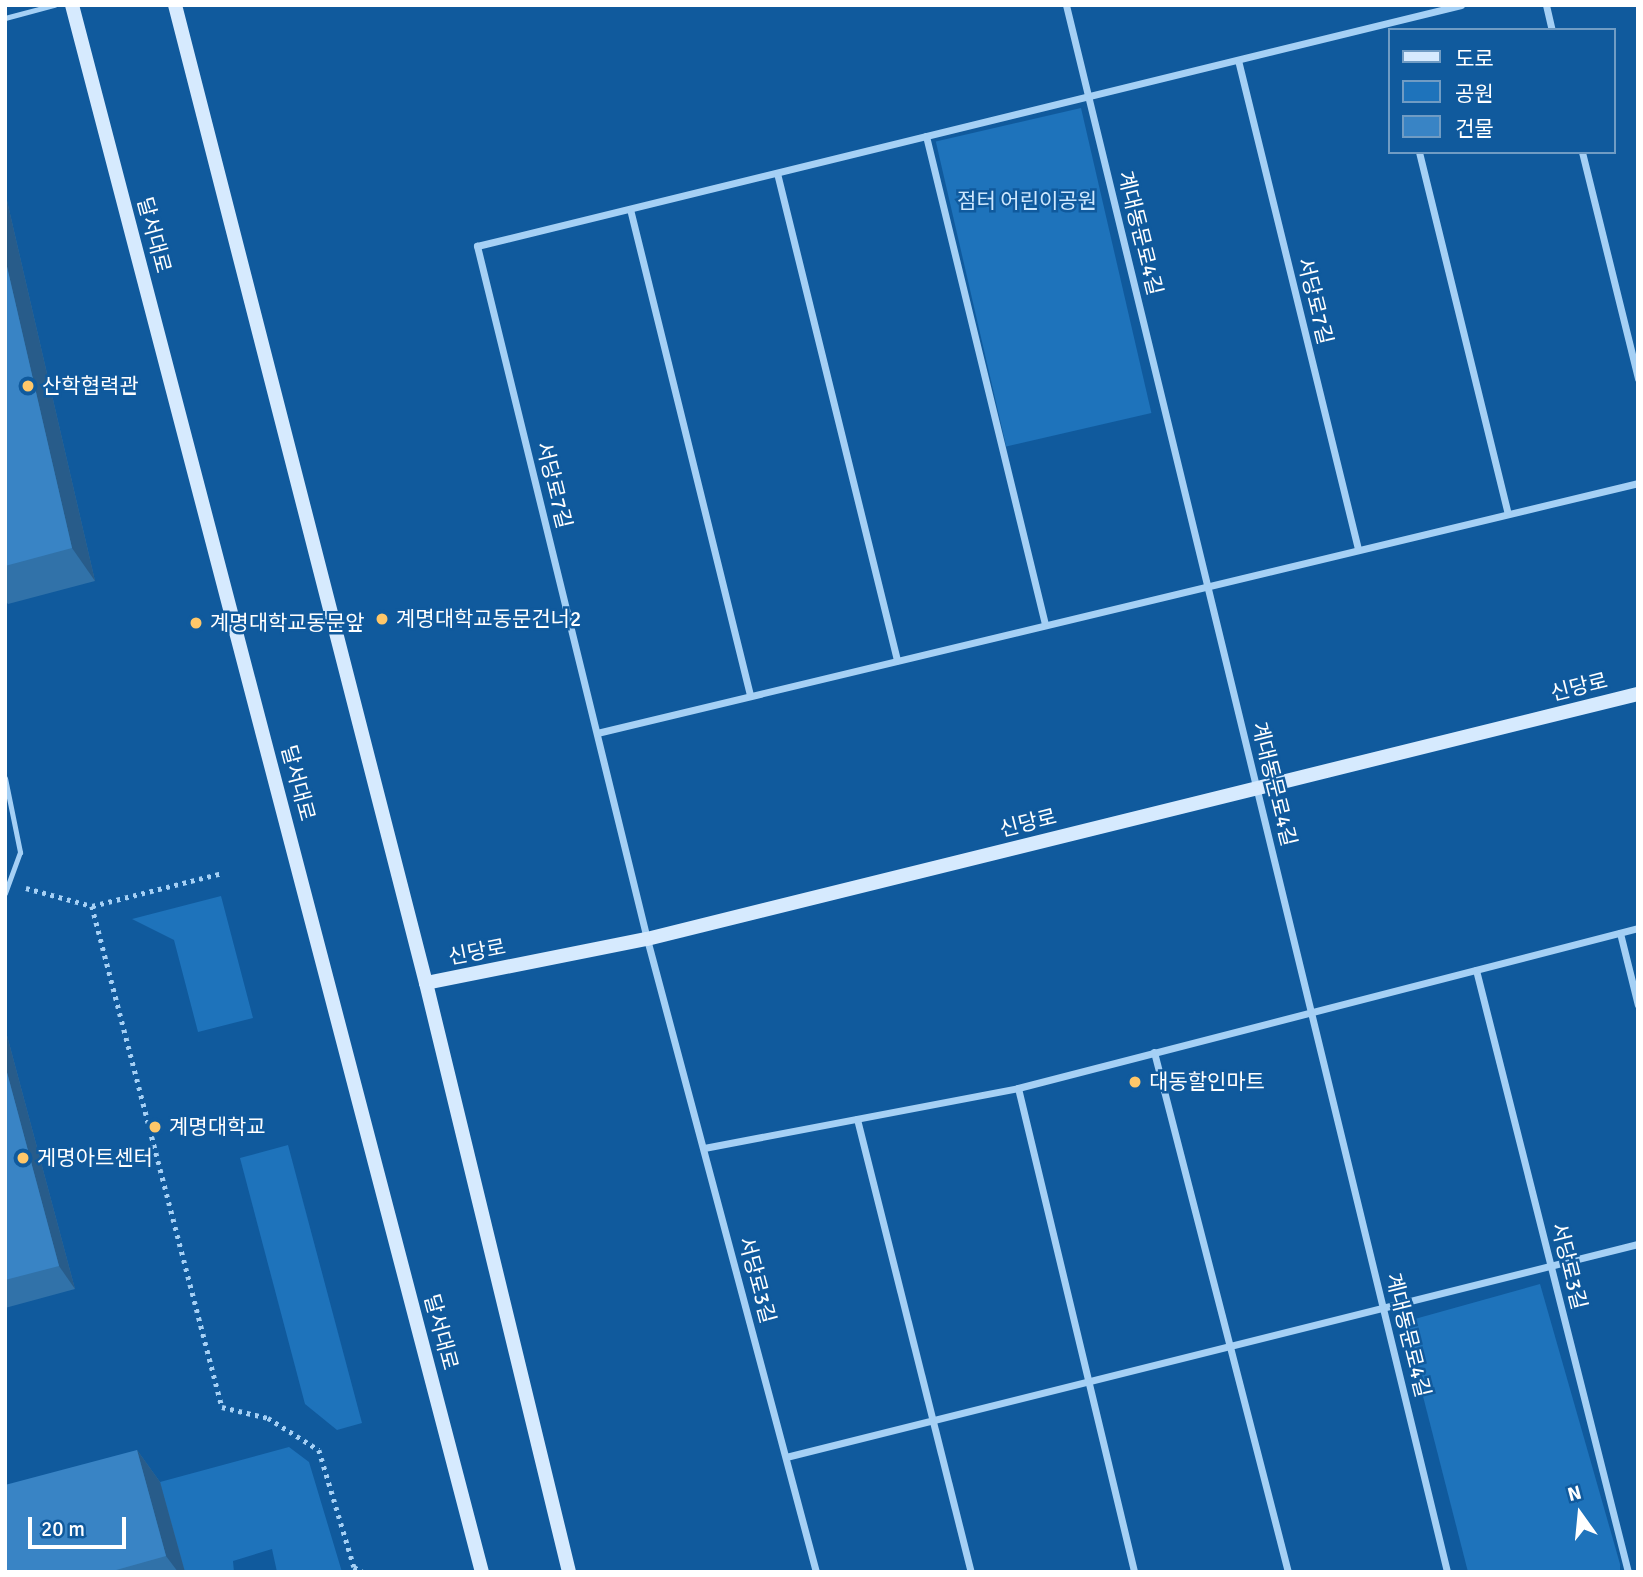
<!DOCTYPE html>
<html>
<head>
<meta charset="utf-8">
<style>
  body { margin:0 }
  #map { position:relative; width:1643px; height:1577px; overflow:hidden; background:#105a9d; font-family:Signika,"Noto Sans KR",sans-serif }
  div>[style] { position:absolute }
  .green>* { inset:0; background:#1e73bb; transform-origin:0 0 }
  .path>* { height:4.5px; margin-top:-2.25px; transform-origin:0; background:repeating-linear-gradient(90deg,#a5d0f5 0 3.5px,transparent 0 8.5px) }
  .lane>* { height:5px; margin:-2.5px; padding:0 2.5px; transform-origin:2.5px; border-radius:2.5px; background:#a5d0f5 }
  .street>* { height:7px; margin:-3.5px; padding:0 3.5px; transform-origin:3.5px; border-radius:3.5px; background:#a5d0f5 }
  .secondary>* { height:14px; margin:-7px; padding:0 7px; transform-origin:7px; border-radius:7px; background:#d6eafe }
  .wall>* { inset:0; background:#3172a9 }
  .shaded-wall>* { inset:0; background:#285c8a }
  .building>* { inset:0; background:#3984c5 }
  .dots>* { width:19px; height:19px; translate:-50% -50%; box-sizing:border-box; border:4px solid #105a9d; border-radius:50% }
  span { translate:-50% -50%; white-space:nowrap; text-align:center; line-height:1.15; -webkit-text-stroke:5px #105a9d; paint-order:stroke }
  .park-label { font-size:21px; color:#cee8fe }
  .street-label { font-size:21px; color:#fff }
  .poi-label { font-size:21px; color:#fff }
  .left { translate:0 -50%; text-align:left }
  .frame { position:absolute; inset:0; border:7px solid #fff; pointer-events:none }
  .legend { position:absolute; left:1388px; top:28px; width:228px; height:126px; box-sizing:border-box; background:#105a9d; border:2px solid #709cc4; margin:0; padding:9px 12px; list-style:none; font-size:21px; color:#fff }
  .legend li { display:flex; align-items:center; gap:14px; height:35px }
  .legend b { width:35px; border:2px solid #709cc4 }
  .north { position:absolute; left:1545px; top:1479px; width:70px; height:70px; -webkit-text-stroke:5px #105a9d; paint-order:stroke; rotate:345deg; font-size:19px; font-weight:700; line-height:28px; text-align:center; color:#fff }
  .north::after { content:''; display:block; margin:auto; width:24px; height:32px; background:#fff; clip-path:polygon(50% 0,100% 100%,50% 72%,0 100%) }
  .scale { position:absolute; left:28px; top:1517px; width:98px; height:32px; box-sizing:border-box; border:4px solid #fff; border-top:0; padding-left:9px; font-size:21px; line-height:24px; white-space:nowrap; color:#fff; -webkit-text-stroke:5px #105a9d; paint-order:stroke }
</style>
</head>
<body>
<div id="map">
  <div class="green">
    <i style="left:1081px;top:108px;width:313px;height:149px;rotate:77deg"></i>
    <i style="clip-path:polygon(221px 896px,253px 1018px,198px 1032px,174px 940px,132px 919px)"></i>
    <i style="clip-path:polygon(288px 1145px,362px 1423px,337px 1430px,305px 1404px,240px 1158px)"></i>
    <i style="clip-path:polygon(1540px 1284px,1620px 1564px,1620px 1572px,1468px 1572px,1404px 1322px)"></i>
    <i style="clip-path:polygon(289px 1447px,309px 1462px,342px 1572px,277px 1572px,272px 1549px,233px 1561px,234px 1572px,183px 1572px,160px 1482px)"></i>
  </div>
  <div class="path">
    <i style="left:26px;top:888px;width:68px;rotate:15.3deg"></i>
    <i style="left:92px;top:906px;width:518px;rotate:75.45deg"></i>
    <i style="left:222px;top:1407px;width:47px;rotate:13.4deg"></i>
    <i style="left:268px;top:1418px;width:60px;rotate:32.1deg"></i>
    <i style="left:319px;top:1450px;width:122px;rotate:73.3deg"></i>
    <i style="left:354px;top:1567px;width:10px;rotate:29deg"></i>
    <i style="left:92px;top:906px;width:134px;rotate:-14.2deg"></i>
  </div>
  <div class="lane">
    <i style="left:5px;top:18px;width:51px;rotate:-14.9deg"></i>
    <i style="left:5px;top:778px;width:76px;rotate:78.5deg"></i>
    <i style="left:20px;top:852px;width:44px;rotate:110.1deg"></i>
  </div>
  <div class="street">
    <i style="left:1066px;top:5px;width:1613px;rotate:76.33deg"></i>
    <i style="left:1546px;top:5px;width:26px;rotate:77deg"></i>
    <i style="left:1238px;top:60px;width:504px;rotate:76.21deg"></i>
    <i style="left:926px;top:136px;width:502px;rotate:76.3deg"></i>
    <i style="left:1419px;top:152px;width:372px;rotate:76.2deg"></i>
    <i style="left:1582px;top:152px;width:234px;rotate:76.1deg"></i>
    <i style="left:777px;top:173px;width:502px;rotate:76.16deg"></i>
    <i style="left:630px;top:209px;width:501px;rotate:76.13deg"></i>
    <i style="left:597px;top:733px;width:1071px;rotate:-13.5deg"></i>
    <i style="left:1620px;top:933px;width:74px;rotate:76deg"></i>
    <i style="left:1476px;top:970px;width:621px;rotate:75.83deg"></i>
    <i style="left:1154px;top:1052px;width:537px;rotate:75.55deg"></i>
    <i style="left:1018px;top:1088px;width:498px;rotate:76.5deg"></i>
    <i style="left:857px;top:1119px;width:467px;rotate:75.9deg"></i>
    <i style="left:704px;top:1148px;width:320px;rotate:-10.8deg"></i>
    <i style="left:1018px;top:1088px;width:640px;rotate:-14.47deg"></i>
    <i style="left:786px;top:1457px;width:878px;rotate:-14.04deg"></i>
    <i style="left:816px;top:1572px;width:655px;rotate:-104.95deg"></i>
    <i style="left:647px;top:939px;width:714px;rotate:-103.78deg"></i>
    <i style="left:477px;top:246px;width:1013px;rotate:-13.76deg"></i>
  </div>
  <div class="secondary">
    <i style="left:72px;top:5px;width:1620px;rotate:75.34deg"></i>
    <i style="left:175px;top:5px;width:1010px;rotate:75.61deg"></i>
    <i style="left:426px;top:983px;width:606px;rotate:76.35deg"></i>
    <i style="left:426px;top:983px;width:225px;rotate:-11.3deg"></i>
    <i style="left:647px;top:939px;width:1021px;rotate:-13.89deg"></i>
  </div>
  <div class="wall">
    <i style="clip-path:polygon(5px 192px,95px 581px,8px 604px,5px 600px)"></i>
    <i style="clip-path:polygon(5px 1028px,75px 1289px,5px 1308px)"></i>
    <i style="clip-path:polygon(137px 1450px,160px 1482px,185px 1572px,5px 1572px)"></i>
  </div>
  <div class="shaded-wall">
    <i style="clip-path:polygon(5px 192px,95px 581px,72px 548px,5px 258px)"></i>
    <i style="clip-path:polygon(5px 1028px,75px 1289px,59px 1266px,5px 1065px)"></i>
    <i style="clip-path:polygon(137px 1450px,160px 1482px,185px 1572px,178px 1572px,166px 1556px)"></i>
  </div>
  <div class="building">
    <i style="clip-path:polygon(5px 258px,72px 548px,5px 566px)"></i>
    <i style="clip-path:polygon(5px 1065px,59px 1266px,5px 1280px)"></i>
    <i style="clip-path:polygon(137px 1450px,166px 1556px,109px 1572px,5px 1572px,5px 1485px)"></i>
  </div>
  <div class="dots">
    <i style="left:28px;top:386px;background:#ffc769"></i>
    <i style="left:382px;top:619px;background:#ffc769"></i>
    <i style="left:196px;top:623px;background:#ffc769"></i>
    <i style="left:1135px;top:1082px;background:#ffc769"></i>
    <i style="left:155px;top:1127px;background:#ffc769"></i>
    <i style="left:23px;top:1158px;background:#ffc769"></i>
  </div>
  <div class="park-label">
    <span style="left:1027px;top:201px">점터 어린이공원</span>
  </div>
  <div class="street-label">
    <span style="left:1140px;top:233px;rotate:76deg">계대동문로4길</span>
    <span style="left:154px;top:235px;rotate:75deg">달서대로</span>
    <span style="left:1315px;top:301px;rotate:76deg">서당로7길</span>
    <span style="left:554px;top:485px;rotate:76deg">서당로7길</span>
    <span style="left:1579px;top:687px;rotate:-14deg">신당로</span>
    <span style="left:298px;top:783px;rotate:75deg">달서대로</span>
    <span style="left:1274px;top:784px;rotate:76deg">계대동문로4길</span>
    <span style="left:1028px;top:823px;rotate:-14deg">신당로</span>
    <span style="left:477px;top:952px;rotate:-11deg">신당로</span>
    <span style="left:1569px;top:1266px;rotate:76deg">서당로3길</span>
    <span style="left:757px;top:1280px;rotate:75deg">서당로3길</span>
    <span style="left:441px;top:1332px;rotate:75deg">달서대로</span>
    <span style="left:1408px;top:1335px;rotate:76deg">계대동문로4길</span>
  </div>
  <div class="poi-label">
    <span class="left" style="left:42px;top:386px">산학협력관</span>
    <span class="left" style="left:396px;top:619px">계명대학교동문건너2</span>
    <span class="left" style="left:210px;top:623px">계명대학교동문앞</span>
    <span class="left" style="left:1149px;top:1082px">대동할인마트</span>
    <span class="left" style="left:169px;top:1127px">계명대학교</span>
    <span class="left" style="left:37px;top:1158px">게명아트센터</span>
  </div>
  <div class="frame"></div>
  <ul class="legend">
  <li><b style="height:9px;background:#d6eafe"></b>도로</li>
  <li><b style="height:19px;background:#1e73bb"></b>공원</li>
  <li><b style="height:19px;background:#3984c5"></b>건물</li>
  </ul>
  <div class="north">N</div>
  <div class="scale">20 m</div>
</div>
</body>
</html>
